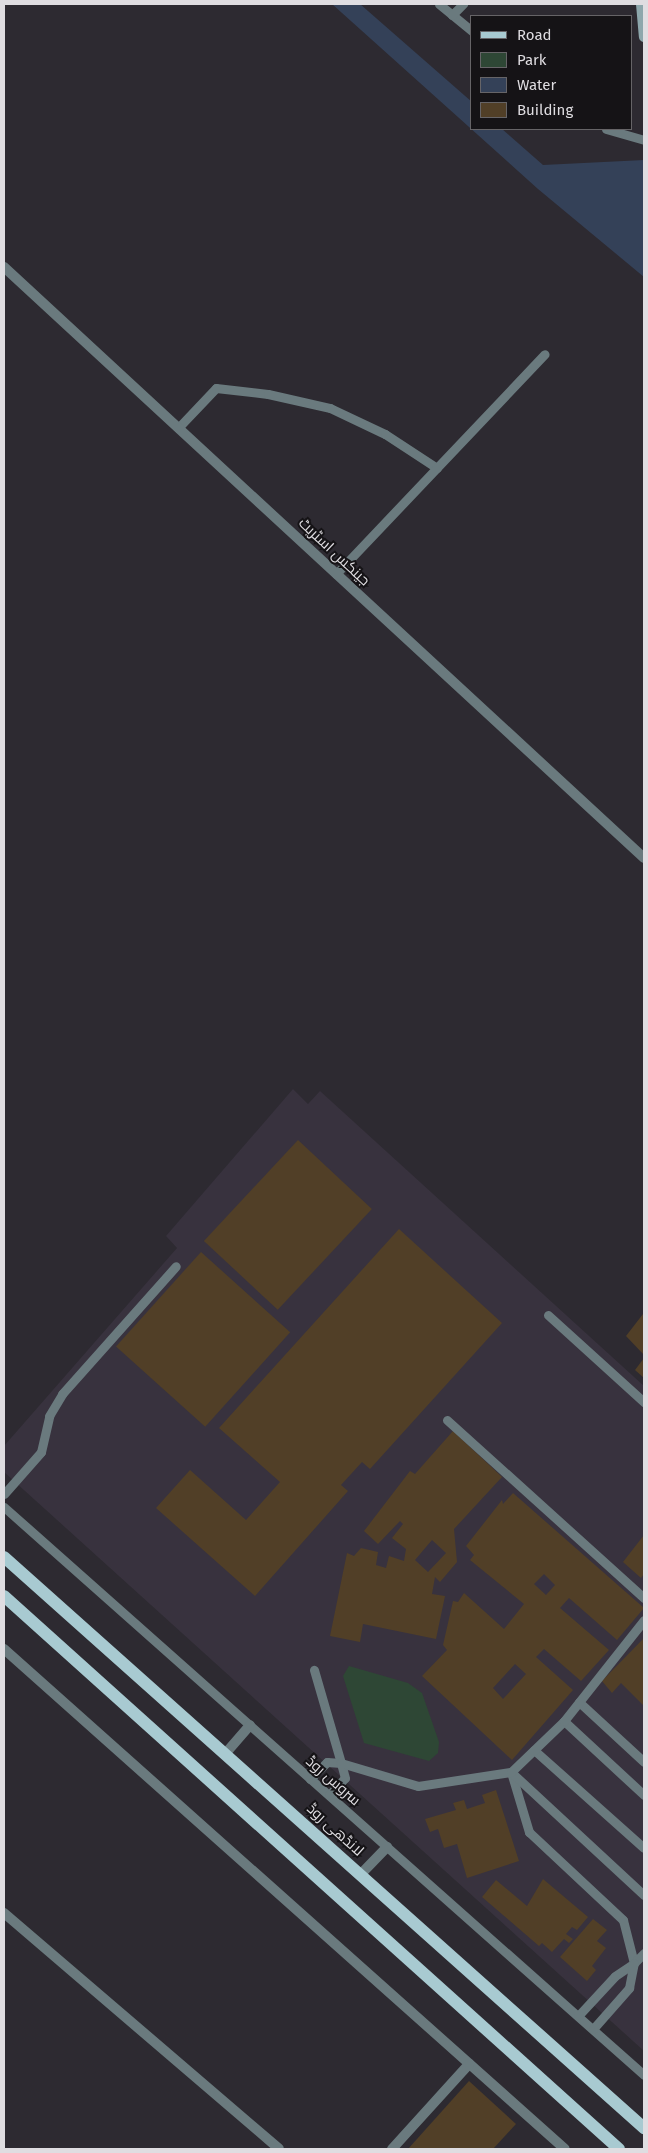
<!DOCTYPE html>
<html>
<head>
<meta charset="utf-8">
<style>
  body { margin:0 }
  #map { position:relative; width:648px; height:2153px; overflow:hidden; background:#2d2a31; font-family:"Fira Sans",Cairo,sans-serif }
  div>[style] { position:absolute }
  .built>* { inset:0; background:#38323e }
  .green>* { inset:0; background:#2e4735 }
  .water>* { inset:0; background:#344158 }
  .building>* { inset:0; background:#513f27; transform-origin:0 0 }
  .lane>* { height:9px; margin:-4.5px; padding:0 4.5px; transform-origin:4.5px; border-radius:4.5px; background:#6a7a7e }
  .street>* { height:10px; margin:-5px; padding:0 5px; transform-origin:5px; border-radius:5px; background:#6a7a7e }
  .secondary>* { height:10px; margin:-5px; padding:0 5px; transform-origin:5px; border-radius:5px; background:#8da7ac }
  .primary>* { height:12px; margin:-6px; padding:0 6px; transform-origin:6px; border-radius:6px; background:#a8cad1 }
  span { translate:-50% -50%; white-space:nowrap; text-align:center; line-height:1.15; -webkit-text-stroke:4px #151316; paint-order:stroke }
  .street-label { font-size:15px; color:#dfdde1 }
  .frame { position:absolute; inset:0; border:5px solid #dfdde1; pointer-events:none }
  .legend { position:absolute; left:470px; top:15px; width:162px; height:115px; box-sizing:border-box; background:#151316; border:1px solid #666467; margin:0; padding:6px 9px; list-style:none; font-size:15px; color:#dfdde1 }
  .legend li { display:flex; align-items:center; gap:10px; height:25px }
  .legend b { width:25px; border:1px solid #666467 }
</style>
</head>
<body>
<div id="map">
  <div class="built">
    <i style="clip-path:polygon(293px 1089px,308px 1104px,320px 1091px,644px 1386px,644px 2051px,4px 1472px,4px 1446px,177px 1248px,166px 1236px)"></i>
  </div>
  <div class="green">
    <i style="clip-path:polygon(349px 1666px,408px 1683px,422px 1693px,439px 1742px,438px 1753px,429px 1761px,364px 1743px,343px 1676px)"></i>
  </div>
  <div class="water">
    <i style="clip-path:polygon(332px 4px,360px 4px,472px 102px,472px 129px,502px 129px,543px 165px,644px 160px,644px 277px,538px 189px)"></i>
  </div>
  <div class="building">
    <i style="left:298px;top:1140px;width:101px;height:138px;rotate:43deg"></i>
    <i style="clip-path:polygon(399px 1229px,502px 1323px,370px 1469px,362px 1462px,341px 1485px,348px 1491px,255px 1596px,156px 1508px,190px 1470px,246px 1520px,280px 1482px,219px 1428px)"></i>
    <i style="left:201px;top:1252px;width:120px;height:127px;rotate:42deg"></i>
    <i style="clip-path:polygon(643px 1314px,644px 1315px,644px 1355px,626px 1336px)"></i>
    <i style="clip-path:polygon(644px 1358px,644px 1378px,635px 1370px)"></i>
    <i style="clip-path:polygon(evenodd,453px 1431px,502px 1477px,454px 1529px,457px 1562px,440px 1582px,435px 1577px,432px 1594px,445px 1596px,436px 1639px,363px 1624px,360px 1642px,330px 1636px,347px 1553px,354px 1556px,361px 1548px,378px 1552px,376px 1565px,386px 1568px,389px 1556px,404px 1561px,406px 1549px,392px 1538px,403px 1524px,400px 1521px,378px 1544px,364px 1531px,410px 1471px,415px 1474px,453px 1431px,432px 1540px,446px 1553px,428px 1572px,415px 1560px,432px 1540px)"></i>
    <i style="clip-path:polygon(evenodd,513px 1493px,644px 1608px,617px 1640px,569px 1598px,560px 1608px,609px 1650px,581px 1681px,544px 1649px,536px 1657px,573px 1690px,512px 1760px,422px 1676px,447px 1650px,443px 1645px,453px 1601px,458px 1602px,464px 1593px,504px 1629px,524px 1604px,470px 1560px,474px 1555px,466px 1546px,502px 1500px,503px 1504px,513px 1493px,544px 1574px,555px 1585px,546px 1595px,534px 1584px,544px 1574px,513px 1493px,515px 1664px,526px 1674px,503px 1699px,493px 1688px,515px 1664px)"></i>
    <i style="clip-path:polygon(644px 1535px,644px 1574px,641px 1578px,623px 1562px)"></i>
    <i style="clip-path:polygon(644px 1638px,644px 1706px,621px 1683px,612px 1693px,602px 1681px)"></i>
    <i style="clip-path:polygon(496px 1790px,519px 1861px,467px 1878px,457px 1844px,444px 1848px,438px 1829px,430px 1832px,425px 1819px,456px 1810px,453px 1803px,464px 1800px,467px 1809px,485px 1803px,482px 1795px)"></i>
    <i style="clip-path:polygon(543px 1879px,588px 1917px,577px 1930px,572px 1927px,566px 1934px,573px 1939px,569px 1943px,564px 1939px,552px 1952px,542px 1943px,539px 1946px,482px 1897px,496px 1880px,527px 1906px)"></i>
    <i style="clip-path:polygon(593px 1919px,607px 1930px,597px 1941px,606px 1948px,592px 1966px,596px 1970px,587px 1981px,560px 1957px)"></i>
    <i style="clip-path:polygon(469px 2081px,516px 2124px,493px 2149px,408px 2149px)"></i>
  </div>
  <div class="lane">
    <i style="left:439px;top:4px;width:43px;rotate:39.3deg"></i>
    <i style="left:452px;top:15px;width:16px;rotate:-45deg"></i>
    <i style="left:606px;top:129px;width:40px;rotate:16deg"></i>
    <i style="left:178px;top:428px;width:55px;rotate:-46.5deg"></i>
    <i style="left:216px;top:388px;width:52px;rotate:6.6deg"></i>
    <i style="left:268px;top:394px;width:64px;rotate:12.7deg"></i>
    <i style="left:330px;top:408px;width:61px;rotate:25.3deg"></i>
    <i style="left:385px;top:434px;width:62px;rotate:33.2deg"></i>
    <i style="left:336px;top:574px;width:303px;rotate:-46.5deg"></i>
    <i style="left:548px;top:1315px;width:130px;rotate:42.2deg"></i>
    <i style="left:447px;top:1420px;width:266px;rotate:42.1deg"></i>
    <i style="left:4px;top:1494px;width:56px;rotate:-48.6deg"></i>
    <i style="left:41px;top:1452px;width:37px;rotate:-77deg"></i>
    <i style="left:49px;top:1416px;width:26px;rotate:-59deg"></i>
    <i style="left:62px;top:1394px;width:171px;rotate:-48.3deg"></i>
    <i style="left:4px;top:1507px;width:856px;rotate:41.59deg"></i>
    <i style="left:579px;top:1702px;width:88px;rotate:42.7deg"></i>
    <i style="left:564px;top:1721px;width:109px;rotate:42.8deg"></i>
    <i style="left:534px;top:1750px;width:147px;rotate:41.7deg"></i>
    <i style="left:511px;top:1772px;width:63px;rotate:73.3deg"></i>
    <i style="left:529px;top:1832px;width:129px;rotate:43.1deg"></i>
    <i style="left:623px;top:1920px;width:44px;rotate:75.7deg"></i>
    <i style="left:634px;top:1963px;width:14px;rotate:-45deg"></i>
    <i style="left:511px;top:1772px;width:181px;rotate:42.8deg"></i>
    <i style="left:310px;top:1779px;width:24px;rotate:-45deg"></i>
    <i style="left:327px;top:1762px;width:14px;rotate:4deg"></i>
    <i style="left:341px;top:1763px;width:97px;rotate:-106.2deg"></i>
    <i style="left:329px;top:1795px;width:23px;rotate:-47deg"></i>
    <i style="left:345px;top:1778px;width:16px;rotate:-105deg"></i>
    <i style="left:341px;top:1763px;width:80px;rotate:16.6deg"></i>
    <i style="left:418px;top:1786px;width:94px;rotate:-8.6deg"></i>
    <i style="left:511px;top:1772px;width:74px;rotate:-43.9deg"></i>
    <i style="left:564px;top:1721px;width:129px;rotate:-51.6deg"></i>
    <i style="left:578px;top:2016px;width:54px;rotate:-47.2deg"></i>
    <i style="left:615px;top:1976px;width:23px;rotate:-34deg"></i>
    <i style="left:593px;top:2029px;width:55px;rotate:-48.7deg"></i>
    <i style="left:629px;top:1988px;width:25px;rotate:-79deg"></i>
  </div>
  <div class="street">
    <i style="left:4px;top:267px;width:871px;rotate:42.72deg"></i>
    <i style="left:4px;top:1649px;width:751px;rotate:41.71deg"></i>
    <i style="left:225px;top:1754px;width:38px;rotate:-49deg"></i>
    <i style="left:360px;top:1875px;width:39px;rotate:-46deg"></i>
    <i style="left:4px;top:1913px;width:362px;rotate:40.6deg"></i>
    <i style="left:392px;top:2149px;width:115px;rotate:-47.8deg"></i>
  </div>
  <div class="secondary">
    <i style="left:641px;top:4px;width:33px;rotate:85deg"></i>
  </div>
  <div class="primary">
    <i style="left:4px;top:1557px;width:858px;rotate:41.74deg"></i>
    <i style="left:4px;top:1596px;width:827px;rotate:41.96deg"></i>
  </div>
  <div class="street-label">
    <span style="left:334px;top:552px;rotate:43deg">جینکس اسٹریٹ</span>
    <span style="left:333px;top:1781px;rotate:41deg">سروس روڈ</span>
    <span style="left:335px;top:1830px;rotate:42deg">لانڈھی روڈ</span>
  </div>
  <div class="frame"></div>
  <ul class="legend">
  <li><b style="height:6px;background:#a8cad1"></b>Road</li>
  <li><b style="height:14px;background:#2e4735"></b>Park</li>
  <li><b style="height:14px;background:#344158"></b>Water</li>
  <li><b style="height:14px;background:#513f27"></b>Building</li>
  </ul>
</div>
</body>
</html>
